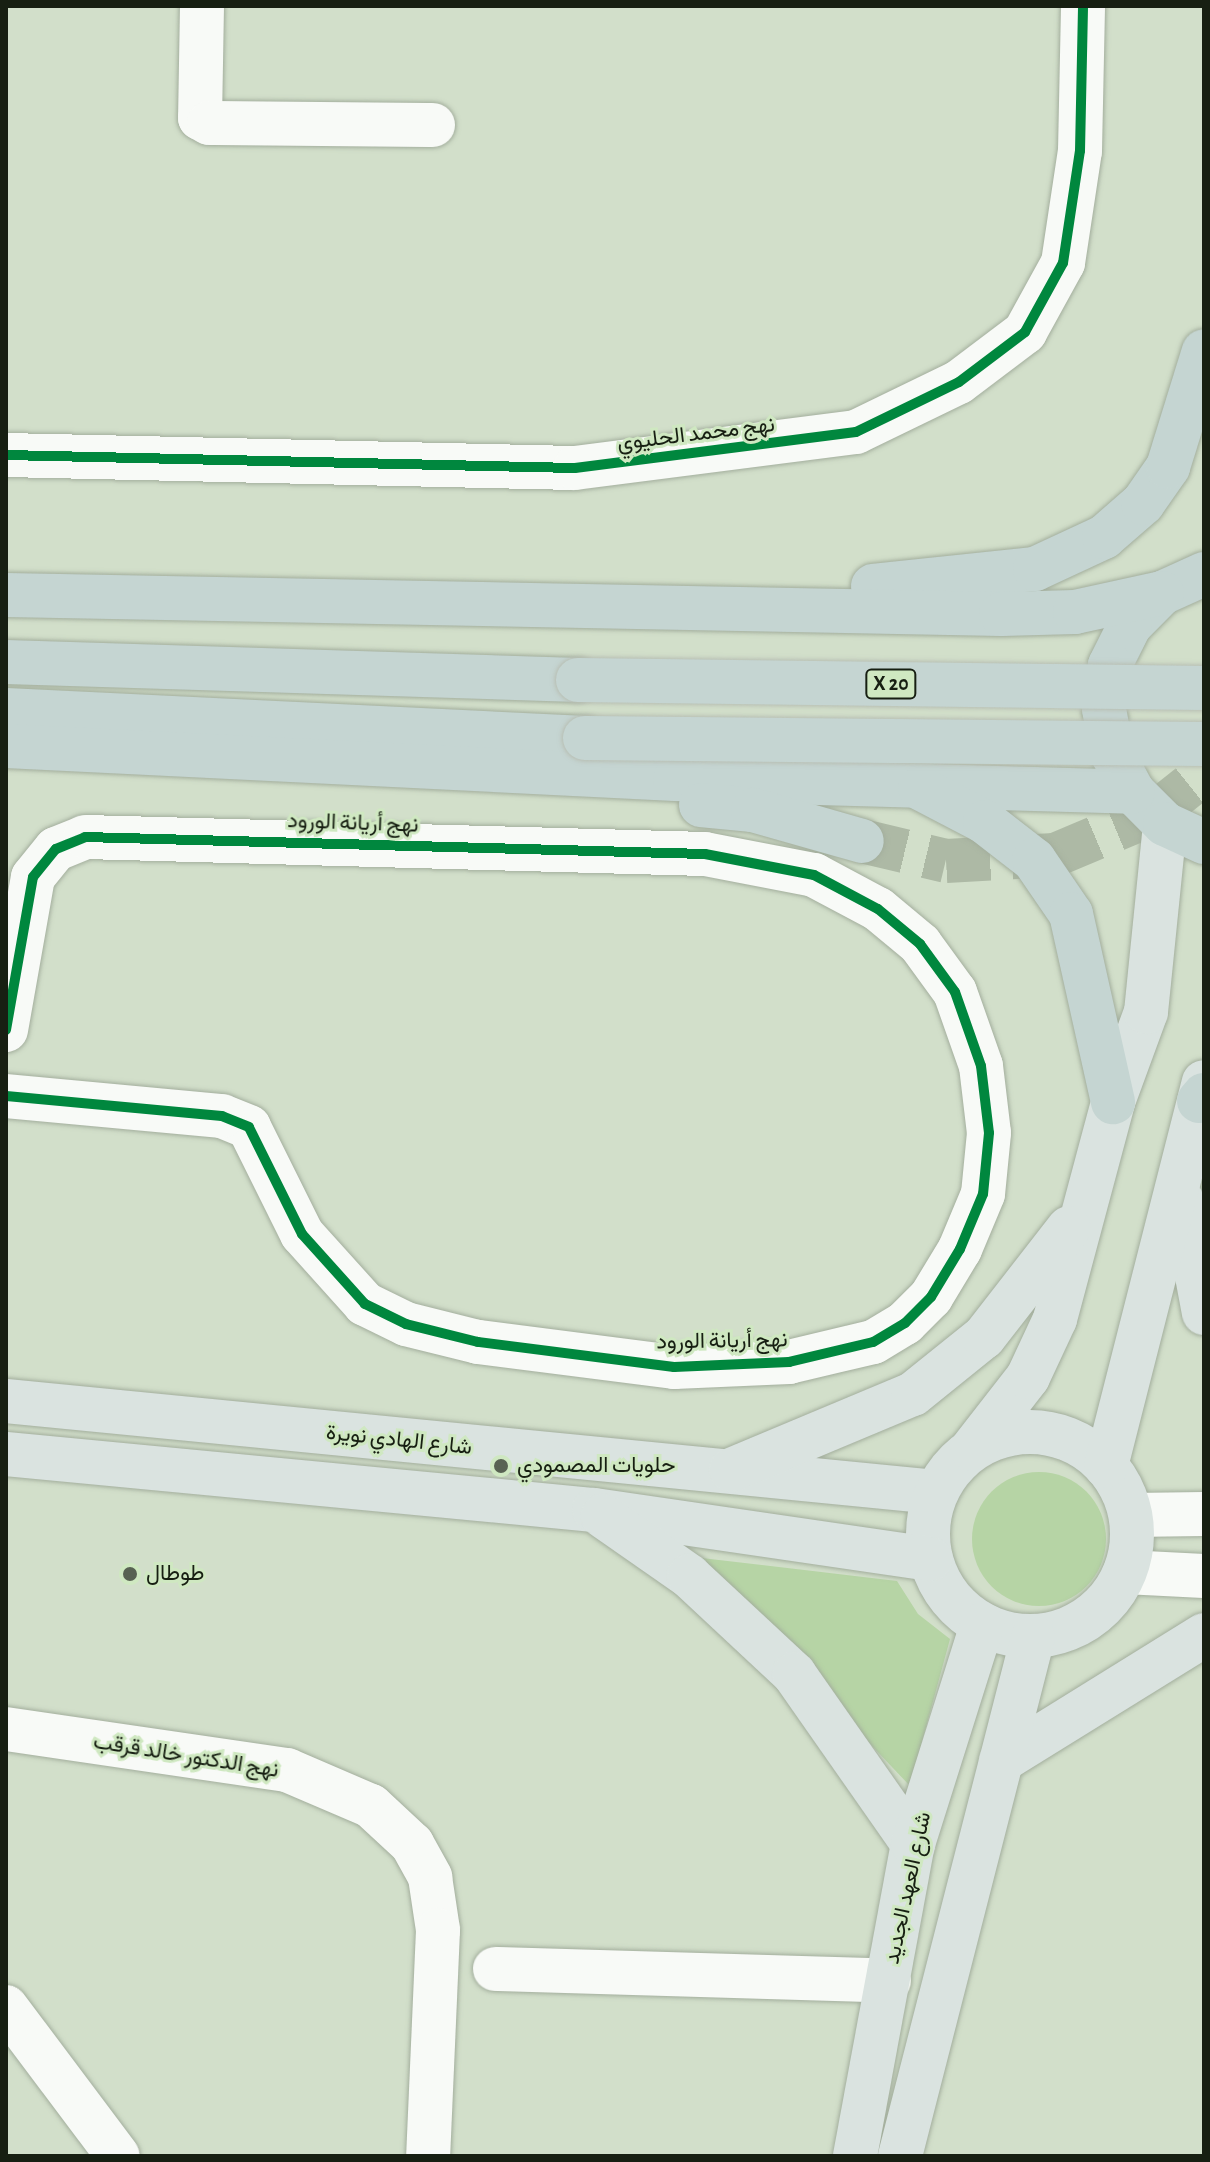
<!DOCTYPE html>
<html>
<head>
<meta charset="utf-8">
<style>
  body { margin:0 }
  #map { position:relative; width:1210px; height:2162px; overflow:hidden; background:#d2dfca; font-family:"Alegreya Sans",Vazirmatn,sans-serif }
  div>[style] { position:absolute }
  .green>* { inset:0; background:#b6d4a5 }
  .round { border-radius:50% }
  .highway-tunnel>* { height:44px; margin-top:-22px; transform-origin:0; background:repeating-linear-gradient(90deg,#adb9a5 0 44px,transparent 0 66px) }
  .roads { filter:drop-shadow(0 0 2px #a3ae9d) drop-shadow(0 0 2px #a3ae9d) }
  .minor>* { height:44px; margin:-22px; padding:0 22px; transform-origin:22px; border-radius:22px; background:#f8faf7 }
  .major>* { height:44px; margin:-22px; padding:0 22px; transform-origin:22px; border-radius:22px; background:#dae3e0 }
  .major>.ring { margin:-22px; padding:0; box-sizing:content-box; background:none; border:44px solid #dae3e0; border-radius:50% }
  .highway>* { height:44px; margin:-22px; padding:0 22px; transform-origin:22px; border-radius:22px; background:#c5d5d2 }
  .bridges { filter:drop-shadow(0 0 2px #b8bfb4) drop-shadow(0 0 2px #b8bfb4) }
  .highway-bridge>* { height:44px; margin:-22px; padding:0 22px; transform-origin:22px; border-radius:22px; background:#c5d5d2 }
  .cycleway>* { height:10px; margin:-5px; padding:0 5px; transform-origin:5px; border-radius:5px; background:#00873e }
  .dots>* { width:22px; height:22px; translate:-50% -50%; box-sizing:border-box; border:4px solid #cfe8c1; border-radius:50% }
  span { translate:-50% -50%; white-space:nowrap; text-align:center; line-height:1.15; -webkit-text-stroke:6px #cfe8c1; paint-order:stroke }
  .shield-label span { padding:2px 6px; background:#cfe8c1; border:2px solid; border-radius:6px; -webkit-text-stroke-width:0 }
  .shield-label { font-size:20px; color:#171f12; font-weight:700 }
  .street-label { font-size:22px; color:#171f12 }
  .poi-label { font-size:22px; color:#171f12 }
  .left { translate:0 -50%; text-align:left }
  .frame { position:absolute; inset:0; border:8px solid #171f12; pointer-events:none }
</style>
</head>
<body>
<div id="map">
  <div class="green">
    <i class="round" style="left:972px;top:1472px;width:134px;height:134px"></i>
    <i style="clip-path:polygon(693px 1557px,897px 1581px,918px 1614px,950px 1639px,910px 1786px)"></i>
  </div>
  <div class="highway-tunnel">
    <i style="left:862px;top:841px;width:86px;rotate:13.4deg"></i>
    <i style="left:946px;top:861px;width:109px;rotate:-3.2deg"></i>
    <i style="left:1055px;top:855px;width:108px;rotate:-22.8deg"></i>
    <i style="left:1155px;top:813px;width:63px;rotate:-38.5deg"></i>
  </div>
  <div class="roads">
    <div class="minor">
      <i style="left:202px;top:6px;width:112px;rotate:91deg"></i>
      <i style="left:200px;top:118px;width:10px;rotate:29deg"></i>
      <i style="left:209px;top:123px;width:224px;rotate:0.5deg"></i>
      <i style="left:6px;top:455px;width:569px;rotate:1.31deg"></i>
      <i style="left:575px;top:468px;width:283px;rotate:-7.3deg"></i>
      <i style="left:856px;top:432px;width:114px;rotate:-25.9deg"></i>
      <i style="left:959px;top:382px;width:83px;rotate:-37.1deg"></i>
      <i style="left:1025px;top:332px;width:79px;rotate:-61.2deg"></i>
      <i style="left:1063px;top:263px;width:113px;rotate:-81.4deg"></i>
      <i style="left:1080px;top:151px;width:145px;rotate:-88.8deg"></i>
      <i style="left:6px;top:1030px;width:155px;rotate:-80deg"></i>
      <i style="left:33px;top:877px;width:36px;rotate:-51deg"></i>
      <i style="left:56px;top:849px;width:31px;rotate:-22deg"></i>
      <i style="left:85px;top:837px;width:620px;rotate:1.57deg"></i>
      <i style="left:705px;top:854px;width:111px;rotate:10.9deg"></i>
      <i style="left:814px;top:875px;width:72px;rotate:28deg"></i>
      <i style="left:878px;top:909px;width:55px;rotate:39.8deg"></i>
      <i style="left:920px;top:944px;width:59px;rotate:53.9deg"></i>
      <i style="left:955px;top:992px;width:78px;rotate:70.6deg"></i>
      <i style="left:981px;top:1066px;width:67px;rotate:83.2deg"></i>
      <i style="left:989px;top:1133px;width:61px;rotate:95.6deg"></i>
      <i style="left:983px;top:1194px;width:60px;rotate:112.7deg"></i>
      <i style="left:960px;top:1249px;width:56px;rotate:121.1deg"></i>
      <i style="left:931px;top:1297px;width:37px;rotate:135deg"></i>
      <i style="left:905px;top:1323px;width:37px;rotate:149deg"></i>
      <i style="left:873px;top:1342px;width:86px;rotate:166.6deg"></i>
      <i style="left:789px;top:1362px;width:115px;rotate:177.5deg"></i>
      <i style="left:674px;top:1367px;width:198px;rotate:-172.7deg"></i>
      <i style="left:478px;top:1342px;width:74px;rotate:-166deg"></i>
      <i style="left:406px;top:1324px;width:46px;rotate:-154deg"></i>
      <i style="left:365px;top:1304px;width:94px;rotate:-132deg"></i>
      <i style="left:302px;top:1234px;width:119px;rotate:-116.4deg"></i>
      <i style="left:249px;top:1127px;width:29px;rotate:-158deg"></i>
      <i style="left:222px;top:1116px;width:217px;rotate:-174.7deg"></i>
      <i style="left:1131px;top:1515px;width:73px;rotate:-0.8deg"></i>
      <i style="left:1125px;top:1572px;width:79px;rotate:2.9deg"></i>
      <i style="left:6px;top:1729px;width:284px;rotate:8.3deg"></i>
      <i style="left:287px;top:1770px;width:91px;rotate:23.2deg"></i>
      <i style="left:371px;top:1806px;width:56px;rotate:42.8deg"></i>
      <i style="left:412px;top:1844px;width:38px;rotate:61deg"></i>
      <i style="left:430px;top:1877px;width:54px;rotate:81.4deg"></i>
      <i style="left:438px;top:1930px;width:226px;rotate:92.5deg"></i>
      <i style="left:495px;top:1969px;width:394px;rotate:1.7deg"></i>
      <i style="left:6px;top:2007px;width:186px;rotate:53.1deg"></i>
    </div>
    <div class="major">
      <i style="left:1183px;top:1202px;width:113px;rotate:79.3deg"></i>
      <i style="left:6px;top:1401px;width:934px;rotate:5.59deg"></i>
      <i class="ring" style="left:928px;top:1432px;width:160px;height:160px"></i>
      <i style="left:972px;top:1449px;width:91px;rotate:-52.1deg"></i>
      <i style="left:1028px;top:1377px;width:64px;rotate:-65deg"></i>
      <i style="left:1055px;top:1319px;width:225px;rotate:-75deg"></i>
      <i style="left:1113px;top:1102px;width:96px;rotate:-69.9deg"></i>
      <i style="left:1146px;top:1012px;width:189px;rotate:-84.2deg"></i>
      <i style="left:6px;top:1454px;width:591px;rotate:5.44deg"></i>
      <i style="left:594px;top:1510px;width:340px;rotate:8.3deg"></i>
      <i style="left:1106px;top:1466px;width:396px;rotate:-75.7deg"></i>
      <i style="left:731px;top:1470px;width:197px;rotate:-22.7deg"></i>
      <i style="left:913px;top:1394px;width:91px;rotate:-38.8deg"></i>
      <i style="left:984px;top:1337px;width:138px;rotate:-52.1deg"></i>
      <i style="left:603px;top:1516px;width:105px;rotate:34.9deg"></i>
      <i style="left:689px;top:1576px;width:144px;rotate:43deg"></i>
      <i style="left:794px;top:1674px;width:208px;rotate:55deg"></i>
      <i style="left:1001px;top:1761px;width:239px;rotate:-31.8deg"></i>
      <i style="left:855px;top:2156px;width:317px;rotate:-79.5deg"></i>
      <i style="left:913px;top:1844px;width:230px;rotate:-72.5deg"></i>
      <i style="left:900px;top:2156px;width:536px;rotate:-75.63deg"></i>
    </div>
    <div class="highway">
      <i style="left:1204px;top:574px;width:46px;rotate:155.7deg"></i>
      <i style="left:1162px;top:593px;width:45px;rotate:135deg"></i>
      <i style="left:1130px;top:625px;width:45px;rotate:116.6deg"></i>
      <i style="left:1110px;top:665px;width:44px;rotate:97.8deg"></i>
      <i style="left:1104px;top:709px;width:45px;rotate:79.7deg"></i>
      <i style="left:1112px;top:753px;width:44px;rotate:61.7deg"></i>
      <i style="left:1133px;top:792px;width:45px;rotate:45deg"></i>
      <i style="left:1165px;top:824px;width:43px;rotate:24.8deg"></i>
      <i style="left:873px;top:586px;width:163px;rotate:-6deg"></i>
      <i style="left:1035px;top:569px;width:76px;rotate:-24.9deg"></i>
      <i style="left:1104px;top:537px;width:52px;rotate:-41.1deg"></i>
      <i style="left:1143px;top:503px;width:44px;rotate:-55.2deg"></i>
      <i style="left:1168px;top:467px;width:121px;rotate:-72.8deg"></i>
      <i style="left:6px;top:595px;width:995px;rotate:1.09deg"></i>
      <i style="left:1001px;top:614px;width:74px;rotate:-1.5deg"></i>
      <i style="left:1075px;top:612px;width:89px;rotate:-12.3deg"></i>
      <i style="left:6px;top:662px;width:572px;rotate:1.8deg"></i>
      <i style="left:6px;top:710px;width:580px;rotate:2.77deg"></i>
      <i style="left:6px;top:746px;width:670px;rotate:2.82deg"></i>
      <i style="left:675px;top:779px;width:458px;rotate:1.6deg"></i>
      <i style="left:920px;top:788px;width:73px;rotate:27.6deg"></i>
      <i style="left:985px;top:822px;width:62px;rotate:37.8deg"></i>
      <i style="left:1034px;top:860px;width:65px;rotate:55.6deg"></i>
      <i style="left:1071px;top:914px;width:193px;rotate:77.4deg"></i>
      <i style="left:701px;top:805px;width:52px;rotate:5.5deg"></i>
      <i style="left:753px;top:810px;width:113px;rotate:15.9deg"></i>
      <i style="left:1199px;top:1101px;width:8px;rotate:-50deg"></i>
    </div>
  </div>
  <div class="bridges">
    <div class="highway-bridge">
      <i style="left:578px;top:680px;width:626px;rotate:0.73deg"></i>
      <i style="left:585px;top:738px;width:619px;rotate:0.56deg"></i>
    </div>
  </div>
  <div class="cycleway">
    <i style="left:6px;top:455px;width:569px;rotate:1.31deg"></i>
    <i style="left:575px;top:468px;width:283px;rotate:-7.3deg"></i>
    <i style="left:856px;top:432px;width:114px;rotate:-25.9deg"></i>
    <i style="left:959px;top:382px;width:83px;rotate:-37.1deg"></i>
    <i style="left:1025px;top:332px;width:79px;rotate:-61.2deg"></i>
    <i style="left:1063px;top:263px;width:113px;rotate:-81.4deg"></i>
    <i style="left:1080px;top:151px;width:145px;rotate:-88.8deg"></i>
    <i style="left:6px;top:1030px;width:155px;rotate:-80deg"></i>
    <i style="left:33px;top:877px;width:36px;rotate:-51deg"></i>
    <i style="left:56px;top:849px;width:31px;rotate:-22deg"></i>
    <i style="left:85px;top:837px;width:620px;rotate:1.57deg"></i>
    <i style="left:705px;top:854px;width:111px;rotate:10.9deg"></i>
    <i style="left:814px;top:875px;width:72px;rotate:28deg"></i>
    <i style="left:878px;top:909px;width:55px;rotate:39.8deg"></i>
    <i style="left:920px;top:944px;width:59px;rotate:53.9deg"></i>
    <i style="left:955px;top:992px;width:78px;rotate:70.6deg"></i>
    <i style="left:981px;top:1066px;width:67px;rotate:83.2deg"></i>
    <i style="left:989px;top:1133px;width:61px;rotate:95.6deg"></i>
    <i style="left:983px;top:1194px;width:60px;rotate:112.7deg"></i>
    <i style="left:960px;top:1249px;width:56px;rotate:121.1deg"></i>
    <i style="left:931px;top:1297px;width:37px;rotate:135deg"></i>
    <i style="left:905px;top:1323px;width:37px;rotate:149deg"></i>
    <i style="left:873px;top:1342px;width:86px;rotate:166.6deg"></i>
    <i style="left:789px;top:1362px;width:115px;rotate:177.5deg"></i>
    <i style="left:674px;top:1367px;width:198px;rotate:-172.7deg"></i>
    <i style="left:478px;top:1342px;width:74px;rotate:-166deg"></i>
    <i style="left:406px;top:1324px;width:46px;rotate:-154deg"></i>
    <i style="left:365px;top:1304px;width:94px;rotate:-132deg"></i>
    <i style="left:302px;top:1234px;width:119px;rotate:-116.4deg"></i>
    <i style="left:249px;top:1127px;width:29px;rotate:-158deg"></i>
    <i style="left:222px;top:1116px;width:217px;rotate:-174.7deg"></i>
  </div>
  <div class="dots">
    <i style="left:501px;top:1466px;background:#586252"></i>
    <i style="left:130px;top:1574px;background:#586252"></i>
  </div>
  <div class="shield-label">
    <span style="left:891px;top:684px">X 20</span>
  </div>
  <div class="street-label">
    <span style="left:696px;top:434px;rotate:-7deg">نهج محمد الحليوي</span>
    <span style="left:353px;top:823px;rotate:2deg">نهج أريانة الورود</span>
    <span style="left:722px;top:1341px;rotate:-1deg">نهج أريانة الورود</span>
    <span style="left:399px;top:1440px;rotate:6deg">شارع الهادي نويرة</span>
    <span style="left:186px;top:1756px;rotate:9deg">نهج الدكتور خالد قرقب</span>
    <span style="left:908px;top:1888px;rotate:-78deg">شارع العهد الجديد</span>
  </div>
  <div class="poi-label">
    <span class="left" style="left:517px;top:1466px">حلويات المصمودي</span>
    <span class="left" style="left:146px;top:1574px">طوطال</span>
  </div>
  <div class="frame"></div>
</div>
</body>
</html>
